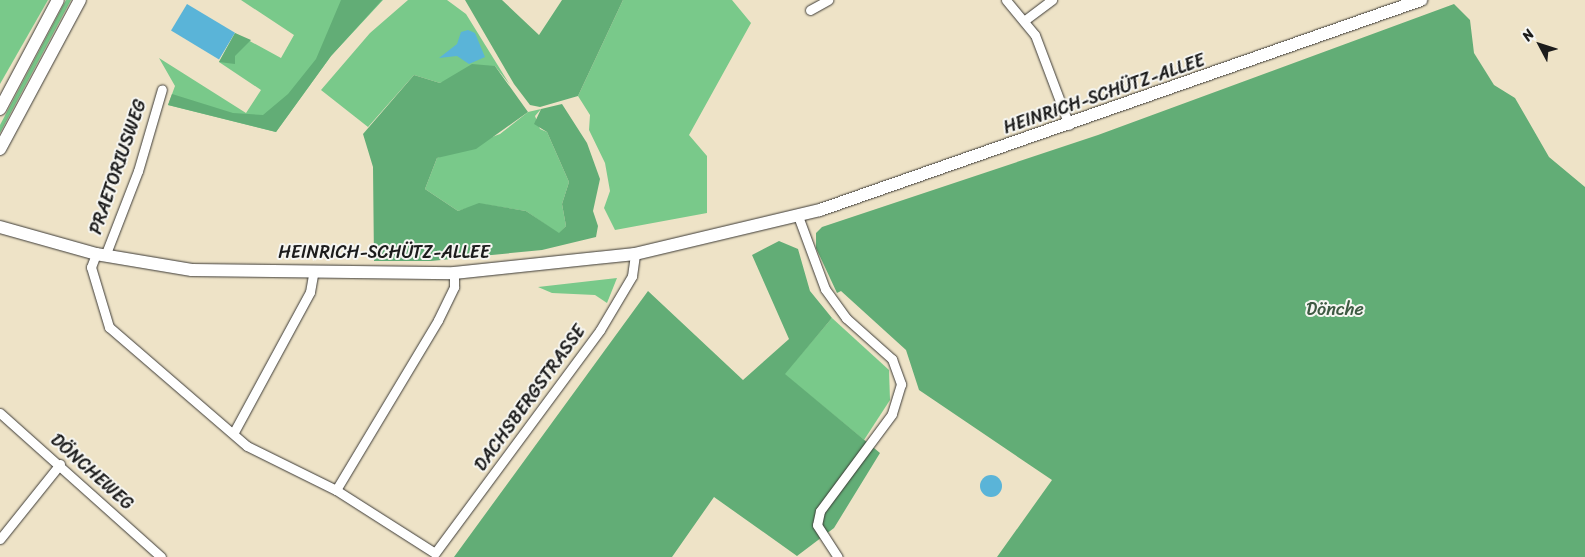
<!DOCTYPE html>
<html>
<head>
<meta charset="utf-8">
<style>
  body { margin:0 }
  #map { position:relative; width:1585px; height:557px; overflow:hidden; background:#eee3c7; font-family:Sriracha,sans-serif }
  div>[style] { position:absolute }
  .green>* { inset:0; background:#79c98a }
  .forest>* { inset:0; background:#62ad76 }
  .water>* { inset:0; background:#5ab4d8; transform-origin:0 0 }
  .round { border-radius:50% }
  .roads { filter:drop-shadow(0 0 1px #3c3a36) drop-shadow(0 0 1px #3c3a36) }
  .street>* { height:9px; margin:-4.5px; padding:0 4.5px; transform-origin:4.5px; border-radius:4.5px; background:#fff }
  .secondary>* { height:12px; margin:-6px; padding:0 6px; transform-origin:6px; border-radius:6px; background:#fff }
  span { translate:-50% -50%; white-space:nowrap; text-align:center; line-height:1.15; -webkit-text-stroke:4px #f6f6f2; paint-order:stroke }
  .street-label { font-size:18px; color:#1c1c1c }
  .park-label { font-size:18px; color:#3d5942 }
  .north { position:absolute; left:1515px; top:20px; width:50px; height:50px; -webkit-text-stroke:4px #f6f6f2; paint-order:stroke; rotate:310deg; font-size:14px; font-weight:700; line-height:20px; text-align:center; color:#1c1c1c }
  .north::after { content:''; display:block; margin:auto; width:18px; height:22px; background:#1c1c1c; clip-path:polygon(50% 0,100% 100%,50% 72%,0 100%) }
</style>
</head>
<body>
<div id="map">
  <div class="green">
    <i style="clip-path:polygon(0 0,48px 0,0 84px)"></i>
    <i style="clip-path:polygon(66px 0,71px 0,0 133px,0 125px)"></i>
    <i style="clip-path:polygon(241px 0,383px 0,331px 56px,276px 132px,168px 105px,175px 86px,159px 58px,246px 113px,261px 90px,219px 62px,235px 33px,281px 58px,294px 35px)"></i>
    <i style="clip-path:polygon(408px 0,447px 0,466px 14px,510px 85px,495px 66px,440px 83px,414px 75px,368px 127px,321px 90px,370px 33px)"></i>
    <i style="clip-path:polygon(623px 0,732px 0,751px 23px,689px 135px,707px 156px,707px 213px,615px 230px,604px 208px,610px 191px,605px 163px,589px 130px,590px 115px,578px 96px)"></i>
    <i style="clip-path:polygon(541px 109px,535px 116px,540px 129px,547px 132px,569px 182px,562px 204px,566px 226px,559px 234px,526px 211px,481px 204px,458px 211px,425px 189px,437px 158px,500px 134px,528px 112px)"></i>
    <i style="clip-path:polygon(617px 278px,607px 303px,595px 295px,552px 293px,538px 287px)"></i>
    <i style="clip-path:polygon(832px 318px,889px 370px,890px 400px,864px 440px,784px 374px)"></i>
  </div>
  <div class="forest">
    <i style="clip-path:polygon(341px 0,382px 0,331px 56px,276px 132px,168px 105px,172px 94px,233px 113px,263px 115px,288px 94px,316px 59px)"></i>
    <i style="clip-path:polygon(465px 0,502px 0,539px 35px,562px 0,623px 0,578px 96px,540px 107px,530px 105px,514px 84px)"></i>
    <i style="clip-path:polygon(1454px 4px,1470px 20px,1474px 53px,1494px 85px,1515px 98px,1549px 157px,1585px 187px,1585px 557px,997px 557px,1052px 480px,919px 390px,906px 350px,841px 291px,837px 293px,816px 248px,816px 233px,822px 227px,1098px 135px)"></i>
    <i style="clip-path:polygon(235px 33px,251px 40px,235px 56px,235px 64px,219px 62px)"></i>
    <i style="clip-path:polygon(472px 64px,495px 66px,528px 112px,476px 149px,437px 158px,425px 189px,458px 211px,479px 203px,526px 211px,559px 233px,566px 226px,562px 204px,569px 182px,547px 132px,534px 124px,541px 109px,562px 104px,587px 143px,600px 179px,593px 211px,598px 226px,596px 237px,542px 250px,431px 261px,374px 261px,373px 167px,363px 134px,414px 75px,440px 83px)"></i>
    <i style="clip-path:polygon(779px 241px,798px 249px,810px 291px,832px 318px,785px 374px,880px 453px,834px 528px,797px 556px,714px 497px,672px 557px,454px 557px,648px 291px,743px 380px,789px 339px,752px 255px)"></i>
  </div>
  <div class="water">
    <i style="left:187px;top:4px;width:56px;height:31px;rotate:31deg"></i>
    <i style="clip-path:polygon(468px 30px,475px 33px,485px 57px,469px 64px,457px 56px,439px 58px,457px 44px,461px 32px)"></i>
    <i class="round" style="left:980px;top:475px;width:22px;height:22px"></i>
  </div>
  <div class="roads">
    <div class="street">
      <i style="left:1006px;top:0;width:45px;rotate:50.4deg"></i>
      <i style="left:1035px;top:35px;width:96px;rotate:69.3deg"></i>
      <i style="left:810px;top:10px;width:21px;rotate:-29deg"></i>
      <i style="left:1025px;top:20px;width:34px;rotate:-37deg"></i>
      <i style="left:798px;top:216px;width:78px;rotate:69.7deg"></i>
      <i style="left:825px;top:289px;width:36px;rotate:54deg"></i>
      <i style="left:846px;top:318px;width:62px;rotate:41.7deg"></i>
      <i style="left:892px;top:359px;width:27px;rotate:70deg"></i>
      <i style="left:901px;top:384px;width:31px;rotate:107deg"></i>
      <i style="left:892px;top:414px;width:121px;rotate:126.6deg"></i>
      <i style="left:820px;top:511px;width:14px;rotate:102deg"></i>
      <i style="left:817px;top:525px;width:38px;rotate:57deg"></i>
      <i style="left:96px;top:254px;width:14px;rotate:111deg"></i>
      <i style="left:91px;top:267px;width:63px;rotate:73.3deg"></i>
      <i style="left:109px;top:327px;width:182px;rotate:40.8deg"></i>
      <i style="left:247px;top:446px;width:99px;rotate:26.3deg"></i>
      <i style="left:336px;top:490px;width:117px;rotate:32.5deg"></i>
      <i style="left:435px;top:553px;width:277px;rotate:-53.5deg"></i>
      <i style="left:600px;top:330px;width:63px;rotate:-59.3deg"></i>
      <i style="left:632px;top:276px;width:22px;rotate:-82deg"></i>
      <i style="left:105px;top:256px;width:91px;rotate:-68.8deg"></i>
      <i style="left:138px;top:171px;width:85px;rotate:-73.7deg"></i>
      <i style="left:0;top:413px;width:216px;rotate:41.8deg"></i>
      <i style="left:234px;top:432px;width:159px;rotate:-61.5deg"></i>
      <i style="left:310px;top:292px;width:22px;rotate:-80deg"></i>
      <i style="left:336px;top:490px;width:198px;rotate:-59deg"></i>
      <i style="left:438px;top:320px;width:37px;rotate:-64deg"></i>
      <i style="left:454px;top:287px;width:14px;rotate:-90deg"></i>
      <i style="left:0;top:539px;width:96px;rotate:-51.3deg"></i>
    </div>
    <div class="secondary">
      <i style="left:0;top:109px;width:123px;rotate:-62deg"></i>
      <i style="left:0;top:149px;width:169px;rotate:-61.8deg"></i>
      <i style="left:0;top:227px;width:100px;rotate:15.7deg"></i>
      <i style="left:96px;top:254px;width:97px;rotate:9.5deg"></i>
      <i style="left:192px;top:270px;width:262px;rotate:0.7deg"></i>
      <i style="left:454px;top:273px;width:182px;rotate:-6deg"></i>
      <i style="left:635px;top:254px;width:190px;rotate:-13.4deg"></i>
      <i style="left:820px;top:210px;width:637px;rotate:-19.26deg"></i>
    </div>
  </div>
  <div class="street-label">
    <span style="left:1104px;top:94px;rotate:-19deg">HEINRICH-SCHÜTZ-ALLEE</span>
    <span style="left:118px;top:167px;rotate:-71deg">PRAETORIUSWEG</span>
    <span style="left:384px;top:252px">HEINRICH-SCHÜTZ-ALLEE</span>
    <span style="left:530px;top:398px;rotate:-54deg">DACHSBERGSTRASSE</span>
    <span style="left:92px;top:472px;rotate:42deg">DÖNCHEWEG</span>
  </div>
  <div class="park-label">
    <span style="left:1335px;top:309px">Dönche</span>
  </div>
  <div class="north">N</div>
</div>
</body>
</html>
